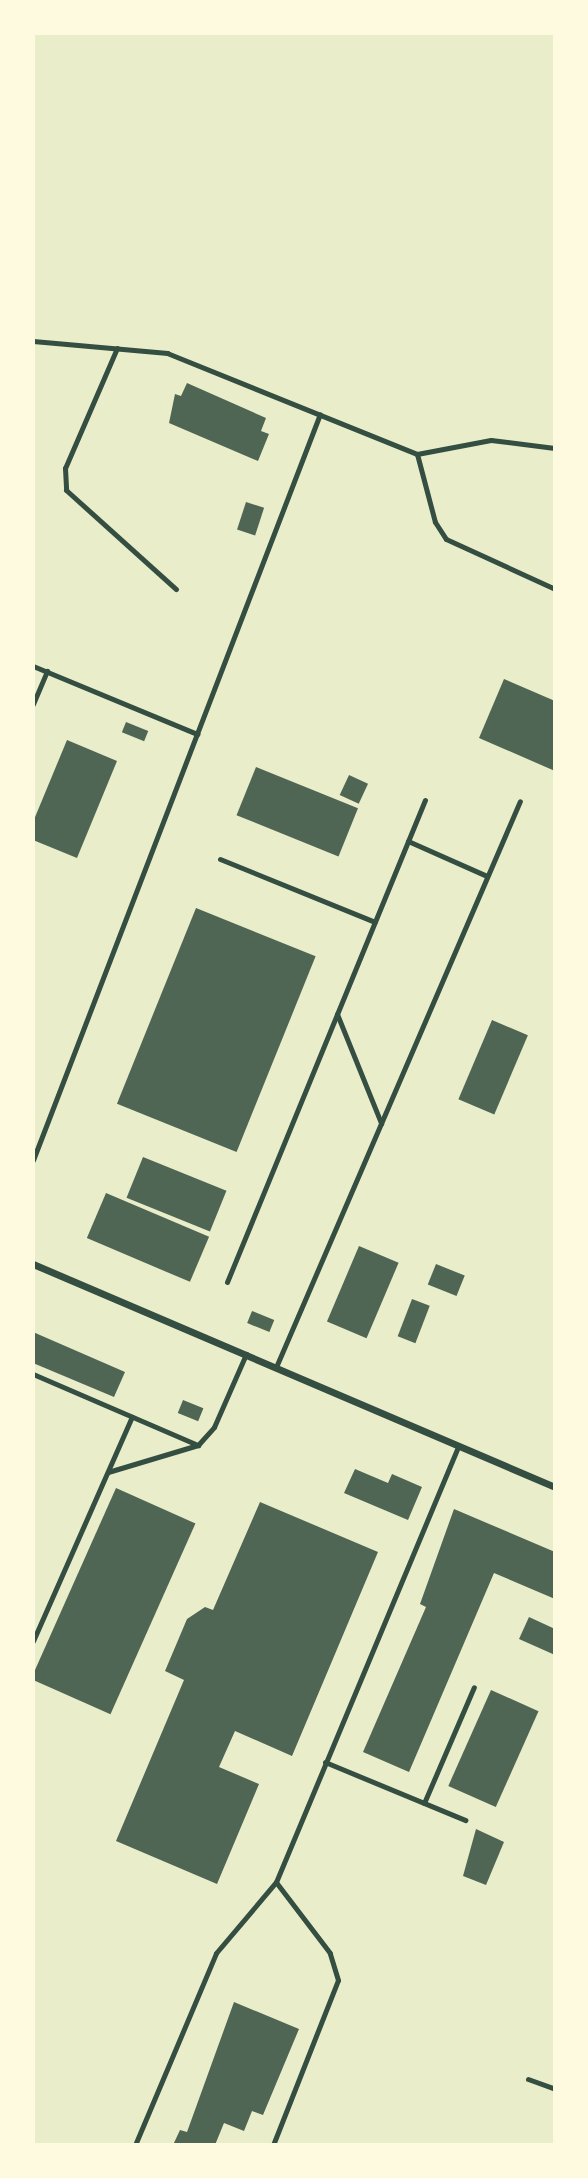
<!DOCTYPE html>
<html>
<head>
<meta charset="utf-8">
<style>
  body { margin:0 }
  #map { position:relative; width:588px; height:2178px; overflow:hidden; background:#e9edc9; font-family:"Nunito Sans",sans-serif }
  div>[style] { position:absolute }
  .building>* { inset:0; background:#4f6655; transform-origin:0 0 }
  .service>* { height:5px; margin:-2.5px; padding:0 2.5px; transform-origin:2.5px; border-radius:2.5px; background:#344e41 }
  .minor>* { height:7px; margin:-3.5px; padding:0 3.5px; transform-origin:3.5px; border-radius:3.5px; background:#344e41 }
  span { translate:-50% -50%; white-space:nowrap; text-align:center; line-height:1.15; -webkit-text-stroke:5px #fefae0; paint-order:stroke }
  .frame { position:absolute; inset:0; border:35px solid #fefae0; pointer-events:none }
</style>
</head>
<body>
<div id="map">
  <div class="building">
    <i style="clip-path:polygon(187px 383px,266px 418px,261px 431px,269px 434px,258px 461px,169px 423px,175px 394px,181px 396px)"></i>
    <i style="left:246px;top:502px;width:19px;height:29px;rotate:18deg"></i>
    <i style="clip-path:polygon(504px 679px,555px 701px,555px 771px,479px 738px)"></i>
    <i style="left:126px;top:722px;width:24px;height:11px;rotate:22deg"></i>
    <i style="clip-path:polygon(67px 740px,117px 761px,77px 858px,33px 840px,33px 822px)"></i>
    <i style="left:256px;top:767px;width:110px;height:52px;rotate:22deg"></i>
    <i style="left:349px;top:775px;width:21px;height:22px;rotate:25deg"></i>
    <i style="left:196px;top:908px;width:129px;height:211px;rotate:22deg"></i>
    <i style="left:492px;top:1020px;width:39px;height:86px;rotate:23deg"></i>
    <i style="left:143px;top:1157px;width:90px;height:44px;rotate:22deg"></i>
    <i style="left:106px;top:1193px;width:112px;height:49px;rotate:23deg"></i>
    <i style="left:359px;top:1246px;width:43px;height:82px;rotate:23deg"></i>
    <i style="left:436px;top:1264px;width:31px;height:22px;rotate:22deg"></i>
    <i style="left:412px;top:1299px;width:19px;height:40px;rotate:21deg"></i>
    <i style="left:252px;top:1311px;width:24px;height:13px;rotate:22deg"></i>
    <i style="clip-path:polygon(33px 1332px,125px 1372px,114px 1397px,33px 1363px)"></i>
    <i style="left:183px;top:1400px;width:22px;height:14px;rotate:22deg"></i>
    <i style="clip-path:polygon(355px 1469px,388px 1483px,392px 1474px,422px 1487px,408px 1520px,344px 1493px)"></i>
    <i style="left:116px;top:1488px;width:87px;height:209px;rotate:24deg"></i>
    <i style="clip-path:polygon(260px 1502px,378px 1552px,292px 1756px,235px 1731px,219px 1767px,259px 1784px,217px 1884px,116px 1841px,184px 1680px,165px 1671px,187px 1619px,205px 1607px,213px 1610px)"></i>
    <i style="clip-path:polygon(454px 1509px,555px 1552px,555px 1599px,494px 1573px,409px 1772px,363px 1752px,426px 1607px,420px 1604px)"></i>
    <i style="clip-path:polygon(529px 1617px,555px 1629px,555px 1655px,519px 1639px)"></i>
    <i style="left:491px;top:1690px;width:52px;height:105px;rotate:24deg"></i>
    <i style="clip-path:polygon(476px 1829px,504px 1842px,486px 1885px,463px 1876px)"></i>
    <i style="clip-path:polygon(234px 2002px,299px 2029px,263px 2115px,252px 2111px,244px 2131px,224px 2123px,215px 2145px,173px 2145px,180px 2130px,187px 2132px)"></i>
  </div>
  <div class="service">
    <i style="left:33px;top:341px;width:135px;rotate:5.1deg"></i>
    <i style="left:167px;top:353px;width:270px;rotate:22deg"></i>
    <i style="left:417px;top:454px;width:75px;rotate:-10.7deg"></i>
    <i style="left:491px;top:440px;width:64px;rotate:7.1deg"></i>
    <i style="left:117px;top:348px;width:131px;rotate:113.4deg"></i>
    <i style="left:65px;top:468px;width:22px;rotate:87deg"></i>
    <i style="left:66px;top:490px;width:148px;rotate:42deg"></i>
    <i style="left:417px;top:454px;width:70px;rotate:75.2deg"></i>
    <i style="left:435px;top:522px;width:20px;rotate:57deg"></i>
    <i style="left:446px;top:539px;width:120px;rotate:24.6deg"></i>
    <i style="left:33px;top:666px;width:178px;rotate:22.5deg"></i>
    <i style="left:33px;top:704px;width:36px;rotate:-67deg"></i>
    <i style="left:408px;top:841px;width:86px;rotate:23.9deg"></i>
    <i style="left:220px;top:859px;width:167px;rotate:22.1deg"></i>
    <i style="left:337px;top:1014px;width:118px;rotate:68deg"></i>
    <i style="left:33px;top:1160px;width:799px;rotate:-68.96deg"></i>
    <i style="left:227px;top:1282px;width:521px;rotate:-67.67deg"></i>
    <i style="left:276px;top:1367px;width:616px;rotate:-66.68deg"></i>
    <i style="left:33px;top:1374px;width:180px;rotate:23.3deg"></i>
    <i style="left:198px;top:1445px;width:24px;rotate:-48deg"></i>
    <i style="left:214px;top:1427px;width:80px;rotate:-66.3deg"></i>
    <i style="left:108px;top:1472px;width:94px;rotate:-16.7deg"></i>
    <i style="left:33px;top:1641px;width:245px;rotate:-66.2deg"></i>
    <i style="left:325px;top:1762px;width:152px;rotate:22.5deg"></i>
    <i style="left:424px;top:1803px;width:126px;rotate:-66.7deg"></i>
    <i style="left:528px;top:2079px;width:29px;rotate:20deg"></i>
    <i style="left:135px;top:2145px;width:208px;rotate:-67.1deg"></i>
    <i style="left:216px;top:1953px;width:93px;rotate:-49.8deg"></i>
    <i style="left:276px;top:1882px;width:472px;rotate:-67.3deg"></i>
    <i style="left:273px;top:2145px;width:177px;rotate:-68.5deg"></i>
    <i style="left:338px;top:1980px;width:28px;rotate:-107deg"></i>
    <i style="left:330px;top:1953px;width:89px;rotate:-127.3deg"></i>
  </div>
  <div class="minor">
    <i style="left:33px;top:1264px;width:568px;rotate:23.13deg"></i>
  </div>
  <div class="frame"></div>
</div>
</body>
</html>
